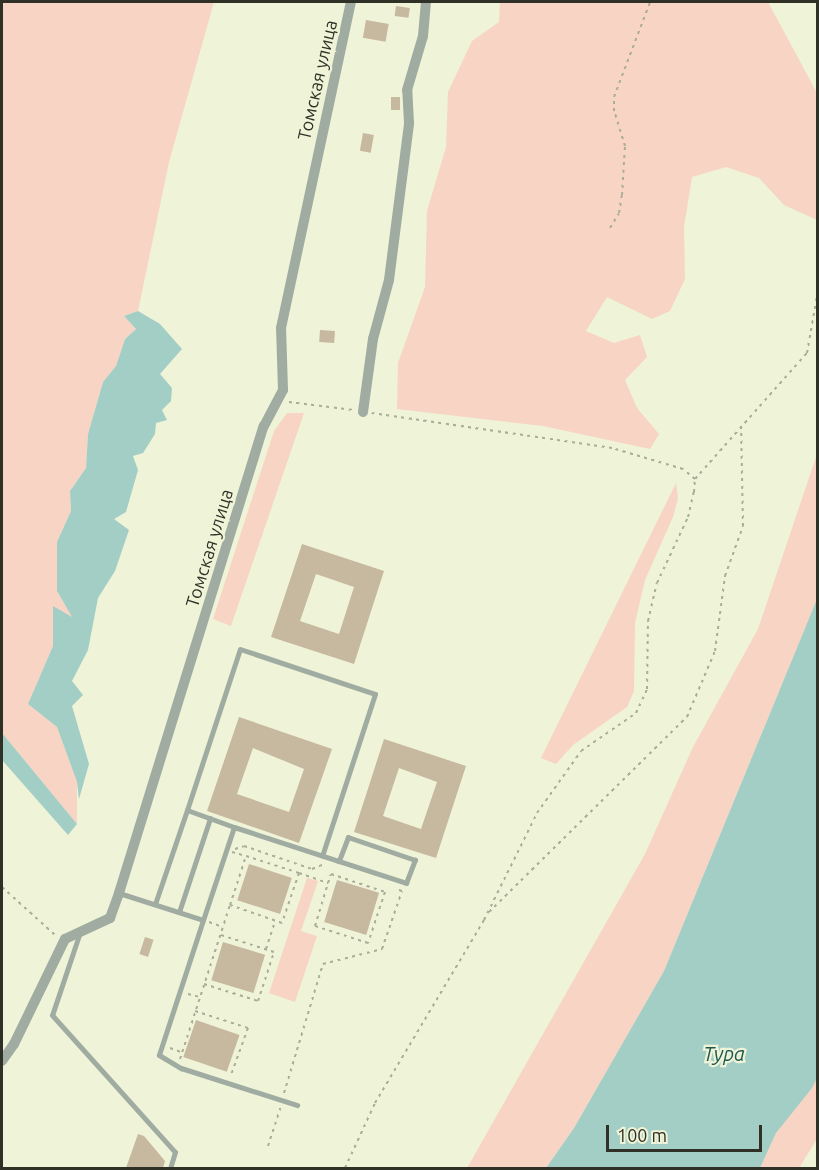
<!DOCTYPE html>
<html>
<head>
<meta charset="utf-8">
<style>
  body { margin:0 }
  #map { position:relative; width:819px; height:1170px; overflow:hidden; background:#eff3d7; font-family:Ubuntu,sans-serif }
  div>[style] { position:absolute }
  .green>* { inset:0; background:#f8d4c5 }
  .water>* { inset:0; background:#a3cec6 }
  .building>* { inset:0; background:#c7b8a0; transform-origin:0 0 }
  .path>* { height:2px; margin-top:-1px; transform-origin:0; background:repeating-linear-gradient(90deg,#aaad97 0 3px,transparent 0 7.5px) }
  .lane>* { height:5px; margin:-2.5px; padding:0 2.5px; transform-origin:2.5px; border-radius:2.5px; background:#a0aca1 }
  .street>* { height:10px; margin:-5px; padding:0 5px; transform-origin:5px; border-radius:5px; background:#a0aca1 }
  span { translate:-50% -50%; white-space:nowrap; text-align:center; line-height:1.15; -webkit-text-stroke:4.5px #eff3d7; paint-order:stroke }
  .street-label { font-size:18px; color:#303126 }
  .water-label { font-size:20px; color:#1d5850; font-style:italic }
  .frame { position:absolute; inset:0; border:3px solid #303126; pointer-events:none }
  .scale { position:absolute; left:606px; top:1125px; width:156px; height:27px; box-sizing:border-box; border:3px solid #303126; border-top:0; padding-left:8px; font-size:18px; line-height:21px; white-space:nowrap; color:#303126; -webkit-text-stroke:4px #eff3d7; paint-order:stroke }
</style>
</head>
<body>
<div id="map">
  <div class="green">
    <i style="clip-path:polygon(2px 2px,214px 2px,169px 162px,138px 311px,124px 316px,136px 329px,125px 339px,116px 366px,103px 382px,88px 434px,86px 468px,70px 491px,71px 511px,57px 542px,57px 591px,73px 618px,53px 607px,53px 646px,28px 704px,57px 727px,77px 782px,77px 824px,2px 733px)"></i>
    <i style="clip-path:polygon(500px 2px,768px 2px,817px 93px,817px 220px,784px 205px,759px 178px,726px 167px,692px 177px,684px 227px,685px 279px,670px 311px,652px 319px,607px 297px,586px 331px,614px 343px,640px 335px,647px 357px,625px 380px,637px 408px,659px 434px,650px 449px,543px 426px,397px 409px,398px 363px,425px 287px,427px 211px,446px 147px,448px 92px,472px 41px,499px 22px)"></i>
    <i style="clip-path:polygon(287px 413px,304px 413px,231px 626px,213px 619px,274px 431px)"></i>
    <i style="clip-path:polygon(817px 454px,817px 599px,664px 971px,574px 1128px,546px 1168px,467px 1168px,645px 854px,693px 747px,758px 629px)"></i>
    <i style="clip-path:polygon(676px 483px,678px 499px,673px 517px,645px 580px,635px 623px,634px 691px,627px 707px,573px 745px,556px 764px,541px 758px)"></i>
    <i style="clip-path:polygon(307px 878px,318px 881px,301px 931px,317px 936px,295px 1002px,269px 993px)"></i>
    <i style="clip-path:polygon(817px 1076px,817px 1139px,799px 1168px,760px 1168px,776px 1133px)"></i>
  </div>
  <div class="water">
    <i style="clip-path:polygon(138px 311px,160px 324px,182px 349px,160px 374px,172px 388px,171px 401px,162px 410px,167px 420px,156px 423px,155px 434px,143px 453px,133px 456px,138px 470px,126px 512px,114px 519px,129px 530px,115px 571px,98px 598px,88px 650px,72px 681px,83px 695px,72px 706px,89px 764px,79px 799px,77px 782px,57px 727px,28px 704px,53px 646px,53px 606px,72px 617px,57px 591px,57px 542px,71px 511px,70px 491px,86px 468px,88px 434px,103px 382px,116px 366px,125px 339px,136px 329px,124px 316px)"></i>
    <i style="clip-path:polygon(817px 599px,818px 1076px,812px 1088px,776px 1133px,760px 1168px,546px 1168px,574px 1128px,664px 971px)"></i>
    <i style="clip-path:polygon(2px 733px,77px 824px,68px 835px,2px 760px)"></i>
  </div>
  <div class="building">
    <i style="left:396px;top:6px;width:14px;height:10px;rotate:8deg"></i>
    <i style="left:366px;top:20px;width:23px;height:18px;rotate:10deg"></i>
    <i style="left:391px;top:97px;width:9px;height:13px"></i>
    <i style="left:363px;top:133px;width:11px;height:18px;rotate:10deg"></i>
    <i style="left:320px;top:330px;width:15px;height:12px;rotate:4deg"></i>
    <i style="clip-path:polygon(evenodd,302px 544px,384px 571px,354px 664px,271px 637px,302px 544px,316px 574px,354px 587px,339px 634px,300px 621px,316px 574px)"></i>
    <i style="clip-path:polygon(evenodd,239px 717px,332px 749px,299px 843px,207px 811px,239px 717px,253px 748px,304px 769px,289px 812px,237px 794px,253px 748px)"></i>
    <i style="clip-path:polygon(evenodd,384px 739px,466px 766px,436px 858px,354px 832px,384px 739px,399px 768px,437px 782px,421px 829px,383px 816px,399px 768px)"></i>
    <i style="left:249px;top:864px;width:45px;height:38px;rotate:18deg"></i>
    <i style="left:337px;top:880px;width:44px;height:44px;rotate:17deg"></i>
    <i style="left:145px;top:937px;width:9px;height:18px;rotate:18deg"></i>
    <i style="left:223px;top:942px;width:44px;height:40px;rotate:17deg"></i>
    <i style="left:196px;top:1020px;width:46px;height:39px;rotate:19deg"></i>
    <i style="clip-path:polygon(138px 1134px,144px 1136px,165px 1161px,163px 1168px,126px 1168px)"></i>
  </div>
  <div class="path">
    <i style="left:610px;top:228px;width:17px;rotate:-59deg"></i>
    <i style="left:619px;top:213px;width:18px;rotate:-81deg"></i>
    <i style="left:622px;top:195px;width:49px;rotate:-86.5deg"></i>
    <i style="left:625px;top:146px;width:37px;rotate:-107deg"></i>
    <i style="left:614px;top:111px;width:14px;rotate:-90deg"></i>
    <i style="left:614px;top:97px;width:102px;rotate:-69.2deg"></i>
    <i style="left:289px;top:402px;width:65px;rotate:7deg"></i>
    <i style="left:695px;top:479px;width:169px;rotate:-48.4deg"></i>
    <i style="left:807px;top:353px;width:64px;rotate:-80.1deg"></i>
    <i style="left:235px;top:849px;width:9px;rotate:-18deg"></i>
    <i style="left:244px;top:846px;width:72px;rotate:18.7deg"></i>
    <i style="left:312px;top:869px;width:11px;rotate:-22deg"></i>
    <i style="left:232px;top:852px;width:15px;rotate:16deg"></i>
    <i style="left:299px;top:873px;width:53px;rotate:108.8deg"></i>
    <i style="left:282px;top:923px;width:55px;rotate:-160.9deg"></i>
    <i style="left:230px;top:905px;width:52px;rotate:-71.9deg"></i>
    <i style="left:246px;top:856px;width:56px;rotate:17.8deg"></i>
    <i style="left:299px;top:873px;width:31px;rotate:19deg"></i>
    <i style="left:328px;top:883px;width:9px;rotate:-72deg"></i>
    <i style="left:331px;top:874px;width:57px;rotate:18.4deg"></i>
    <i style="left:385px;top:892px;width:54px;rotate:108.4deg"></i>
    <i style="left:368px;top:943px;width:56px;rotate:-162.2deg"></i>
    <i style="left:315px;top:926px;width:45px;rotate:-73.2deg"></i>
    <i style="left:2px;top:887px;width:72px;rotate:42.2deg"></i>
    <i style="left:489px;top:912px;width:278px;rotate:-44.6deg"></i>
    <i style="left:687px;top:717px;width:72px;rotate:-67deg"></i>
    <i style="left:715px;top:651px;width:76px;rotate:-82.4deg"></i>
    <i style="left:725px;top:576px;width:53px;rotate:-70.2deg"></i>
    <i style="left:743px;top:526px;width:100px;rotate:-91.1deg"></i>
    <i style="left:209px;top:922px;width:15px;rotate:20deg"></i>
    <i style="left:266px;top:949px;width:29px;rotate:-72deg"></i>
    <i style="left:204px;top:984px;width:57px;rotate:17.5deg"></i>
    <i style="left:258px;top:1001px;width:52px;rotate:-71.9deg"></i>
    <i style="left:274px;top:952px;width:56px;rotate:-162.2deg"></i>
    <i style="left:188px;top:994px;width:12px;rotate:14deg"></i>
    <i style="left:195px;top:1011px;width:56px;rotate:17.8deg"></i>
    <i style="left:248px;top:1028px;width:50px;rotate:109.9deg"></i>
    <i style="left:170px;top:1048px;width:12px;rotate:20deg"></i>
    <i style="left:180px;top:1059px;width:162px;rotate:-72deg"></i>
    <i style="left:284px;top:1093px;width:135px;rotate:-73.2deg"></i>
    <i style="left:323px;top:964px;width:61px;rotate:-14.3deg"></i>
    <i style="left:382px;top:949px;width:61px;rotate:-71deg"></i>
    <i style="left:402px;top:891px;width:6px;rotate:-162deg"></i>
    <i style="left:268px;top:1146px;width:40px;rotate:-72deg"></i>
    <i style="left:345px;top:1168px;width:72px;rotate:-65.2deg"></i>
    <i style="left:375px;top:1103px;width:213px;rotate:-59.2deg"></i>
    <i style="left:484px;top:920px;width:119px;rotate:-63.6deg"></i>
    <i style="left:537px;top:813px;width:76px;rotate:-54.6deg"></i>
    <i style="left:581px;top:751px;width:67px;rotate:-34.6deg"></i>
    <i style="left:636px;top:713px;width:26px;rotate:-65deg"></i>
    <i style="left:647px;top:689px;width:68px;rotate:-89.2deg"></i>
    <i style="left:648px;top:621px;width:39px;rotate:-77deg"></i>
    <i style="left:657px;top:583px;width:73px;rotate:-64.8deg"></i>
    <i style="left:688px;top:517px;width:26px;rotate:-77deg"></i>
    <i style="left:694px;top:492px;width:13px;rotate:-86deg"></i>
    <i style="left:695px;top:479px;width:16px;rotate:-140deg"></i>
    <i style="left:683px;top:469px;width:74px;rotate:-163.5deg"></i>
    <i style="left:612px;top:448px;width:243px;rotate:-171.7deg"></i>
  </div>
  <div class="lane">
    <i style="left:187px;top:810px;width:169px;rotate:-71.8deg"></i>
    <i style="left:240px;top:649px;width:142px;rotate:18.4deg"></i>
    <i style="left:375px;top:694px;width:170px;rotate:108.1deg"></i>
    <i style="left:119px;top:893px;width:88px;rotate:17.8deg"></i>
    <i style="left:203px;top:920px;width:142px;rotate:108.1deg"></i>
    <i style="left:159px;top:1055px;width:26px;rotate:31deg"></i>
    <i style="left:181px;top:1068px;width:122px;rotate:17.7deg"></i>
    <i style="left:155px;top:904px;width:99px;rotate:-71.2deg"></i>
    <i style="left:187px;top:810px;width:50px;rotate:19.9deg"></i>
    <i style="left:179px;top:912px;width:99px;rotate:-71.7deg"></i>
    <i style="left:203px;top:920px;width:98px;rotate:-71.6deg"></i>
    <i style="left:234px;top:827px;width:181px;rotate:18deg"></i>
    <i style="left:406px;top:883px;width:25px;rotate:-69deg"></i>
    <i style="left:415px;top:860px;width:71px;rotate:-161.1deg"></i>
    <i style="left:348px;top:837px;width:26px;rotate:111deg"></i>
    <i style="left:79px;top:935px;width:84px;rotate:108.6deg"></i>
    <i style="left:52px;top:1015px;width:184px;rotate:48.1deg"></i>
    <i style="left:175px;top:1152px;width:17px;rotate:107deg"></i>
  </div>
  <div class="street">
    <i style="left:363px;top:412px;width:74px;rotate:-82.2deg"></i>
    <i style="left:373px;top:339px;width:61px;rotate:-74.8deg"></i>
    <i style="left:389px;top:280px;width:158px;rotate:-82.7deg"></i>
    <i style="left:409px;top:123px;width:33px;rotate:-93deg"></i>
    <i style="left:407px;top:90px;width:56px;rotate:-73.5deg"></i>
    <i style="left:423px;top:36px;width:34px;rotate:-85deg"></i>
    <i style="left:2px;top:1061px;width:21px;rotate:-55deg"></i>
    <i style="left:14px;top:1044px;width:117px;rotate:-64.1deg"></i>
    <i style="left:65px;top:939px;width:50px;rotate:-25deg"></i>
    <i style="left:110px;top:918px;width:27px;rotate:-70deg"></i>
    <i style="left:119px;top:893px;width:489px;rotate:-72.8deg"></i>
    <i style="left:264px;top:426px;width:41px;rotate:-62.2deg"></i>
    <i style="left:283px;top:390px;width:62px;rotate:-91.8deg"></i>
    <i style="left:281px;top:328px;width:333px;rotate:-77.9deg"></i>
  </div>
  <div class="street-label">
    <span style="left:317px;top:80px;rotate:-77deg">Томская улица</span>
    <span style="left:209px;top:548px;rotate:-73deg">Томская улица</span>
  </div>
  <div class="water-label">
    <span style="left:724px;top:1053px">Тура</span>
  </div>
  <div class="frame"></div>
  <div class="scale">100 m</div>
</div>
</body>
</html>
